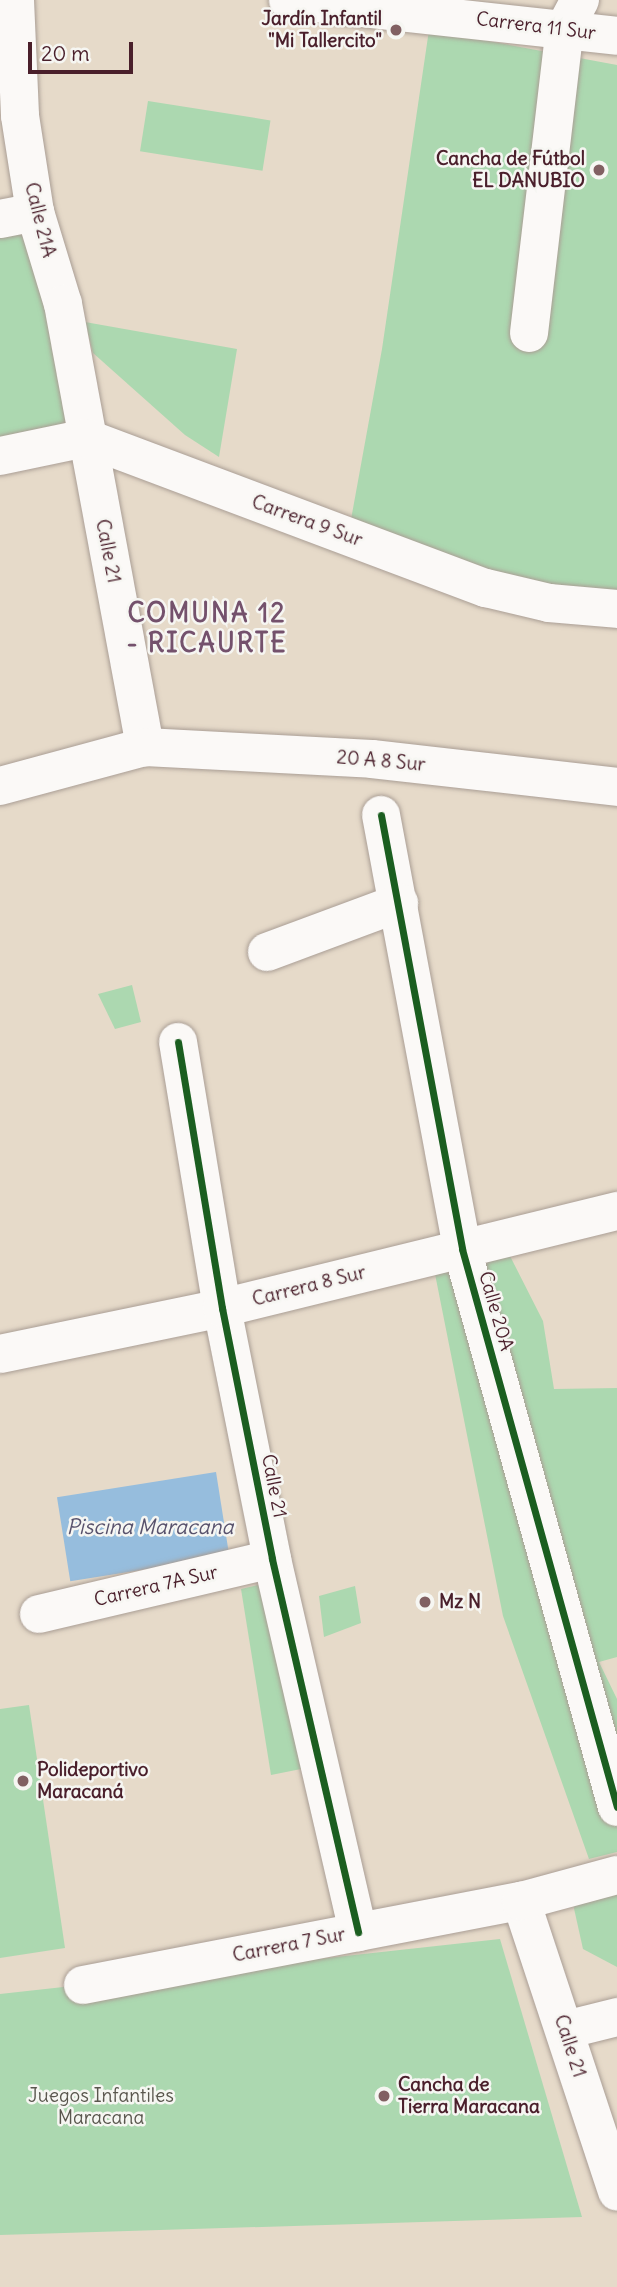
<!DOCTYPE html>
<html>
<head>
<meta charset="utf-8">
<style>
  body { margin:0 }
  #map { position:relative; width:617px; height:2287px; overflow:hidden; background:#e6dac9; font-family:Delius,sans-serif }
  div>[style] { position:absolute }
  .green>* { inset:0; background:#acd8b0; transform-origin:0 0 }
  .water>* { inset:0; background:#96bddd; transform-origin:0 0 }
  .roads { filter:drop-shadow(0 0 2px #aa9e95) drop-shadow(0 0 2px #aa9e95) }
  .street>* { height:38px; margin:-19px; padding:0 19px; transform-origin:19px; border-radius:19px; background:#fbf9f7 }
  .cycleway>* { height:7px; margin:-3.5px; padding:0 3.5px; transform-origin:3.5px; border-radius:3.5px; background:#1b5e20 }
  .dots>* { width:19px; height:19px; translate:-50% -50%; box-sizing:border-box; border:4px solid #f6f6f2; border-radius:50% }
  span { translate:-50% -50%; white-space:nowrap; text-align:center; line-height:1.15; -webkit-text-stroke:5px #f6f6f2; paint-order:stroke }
  .poi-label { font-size:19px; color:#4a1f2b; font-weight:700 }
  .right { translate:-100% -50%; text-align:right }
  .left { translate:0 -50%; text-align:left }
  .street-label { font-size:19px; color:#4a1f2b }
  .park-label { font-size:19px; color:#59564d }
  .water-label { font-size:21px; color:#58526c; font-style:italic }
  .district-label { font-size:26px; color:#74516c; font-weight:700; letter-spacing:2px }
  .scale { position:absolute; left:28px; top:42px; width:105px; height:32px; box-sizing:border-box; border:4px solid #4a1f2b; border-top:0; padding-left:9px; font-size:21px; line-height:24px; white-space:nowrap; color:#4a1f2b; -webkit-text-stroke:5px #f6f6f2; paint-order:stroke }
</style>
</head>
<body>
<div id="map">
  <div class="green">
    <i style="clip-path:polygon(429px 30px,617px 65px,617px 598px,550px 590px,350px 525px,382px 349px)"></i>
    <i style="left:148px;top:101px;width:124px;height:51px;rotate:9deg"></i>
    <i style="clip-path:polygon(29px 221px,74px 431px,0 446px,0 226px)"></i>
    <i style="clip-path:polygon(85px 322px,237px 349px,219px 457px,185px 435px,93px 353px)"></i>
    <i style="clip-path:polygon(132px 985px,141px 1022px,115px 1029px,98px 994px)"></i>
    <i style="clip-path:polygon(509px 1254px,543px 1321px,554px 1389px,617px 1388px,617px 1657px,599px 1662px,617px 1699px,617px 1852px,589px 1859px,503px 1616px,435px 1274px)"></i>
    <i style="clip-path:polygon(266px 1583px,306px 1768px,271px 1775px,241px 1589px)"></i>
    <i style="clip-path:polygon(355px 1586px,361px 1623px,324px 1637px,319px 1596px)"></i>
    <i style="clip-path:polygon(29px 1705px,65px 1948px,0 1958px,0 1709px)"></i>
    <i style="clip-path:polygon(617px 1893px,617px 1967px,583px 1949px,573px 1904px)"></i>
    <i style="clip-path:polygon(500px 1939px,582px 2217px,0 2235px,0 1994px)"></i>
  </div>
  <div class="water">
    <i style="left:216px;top:1472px;width:85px;height:161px;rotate:81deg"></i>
  </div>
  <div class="roads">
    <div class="street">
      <i style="left:15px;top:0;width:116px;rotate:87.5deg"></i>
      <i style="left:20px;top:116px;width:97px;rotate:81.1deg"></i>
      <i style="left:35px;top:212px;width:96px;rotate:73.1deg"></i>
      <i style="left:63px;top:304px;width:451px;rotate:79.5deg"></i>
      <i style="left:288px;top:0;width:331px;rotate:6.2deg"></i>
      <i style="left:0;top:219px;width:36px;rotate:-11deg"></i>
      <i style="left:529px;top:333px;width:307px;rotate:-83.3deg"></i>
      <i style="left:565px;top:28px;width:32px;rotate:-62deg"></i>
      <i style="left:0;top:456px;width:88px;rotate:-11.8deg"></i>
      <i style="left:86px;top:438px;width:427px;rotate:20.6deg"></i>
      <i style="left:486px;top:588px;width:65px;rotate:13.4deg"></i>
      <i style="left:549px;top:603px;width:68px;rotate:5deg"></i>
      <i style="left:0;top:786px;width:150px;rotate:-15.1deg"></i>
      <i style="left:145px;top:747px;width:227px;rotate:3deg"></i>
      <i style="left:372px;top:759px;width:247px;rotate:6.5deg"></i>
      <i style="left:381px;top:815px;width:441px;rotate:79.4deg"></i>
      <i style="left:462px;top:1249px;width:579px;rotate:74.48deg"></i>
      <i style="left:267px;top:952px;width:141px;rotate:-20.4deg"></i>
      <i style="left:178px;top:1042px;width:270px;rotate:80.6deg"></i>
      <i style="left:222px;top:1308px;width:256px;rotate:78.7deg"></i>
      <i style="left:272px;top:1559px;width:383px;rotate:77deg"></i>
      <i style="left:0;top:1354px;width:227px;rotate:-11.7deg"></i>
      <i style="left:222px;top:1308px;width:407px;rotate:-13.8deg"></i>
      <i style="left:39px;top:1614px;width:239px;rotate:-13.3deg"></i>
      <i style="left:521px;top:1901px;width:306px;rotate:71.7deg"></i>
      <i style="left:83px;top:1985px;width:446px;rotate:-10.9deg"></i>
      <i style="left:521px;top:1901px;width:99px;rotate:-15.2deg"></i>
      <i style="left:565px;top:2030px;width:54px;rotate:-14deg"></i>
    </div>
  </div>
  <div class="cycleway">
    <i style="left:381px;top:815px;width:441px;rotate:79.4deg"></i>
    <i style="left:462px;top:1249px;width:579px;rotate:74.48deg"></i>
    <i style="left:178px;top:1042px;width:270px;rotate:80.6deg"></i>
    <i style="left:222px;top:1308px;width:256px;rotate:78.7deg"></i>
    <i style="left:272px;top:1559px;width:383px;rotate:77deg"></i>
  </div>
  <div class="dots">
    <i style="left:396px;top:30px;background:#816062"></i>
    <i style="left:599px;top:170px;background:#816062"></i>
    <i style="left:425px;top:1602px;background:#816062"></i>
    <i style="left:23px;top:1781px;background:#816062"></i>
    <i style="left:384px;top:2096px;background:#816062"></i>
  </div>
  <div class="poi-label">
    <span class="right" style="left:382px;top:30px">Jardín Infantil<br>"Mi Tallercito"</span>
    <span class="right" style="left:585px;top:170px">Cancha de Fútbol<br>EL DANUBIO</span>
    <span class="left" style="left:439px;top:1602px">Mz N</span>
    <span class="left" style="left:37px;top:1781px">Polideportivo<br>Maracaná</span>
    <span class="left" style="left:398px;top:2096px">Cancha de<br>Tierra Maracana</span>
  </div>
  <div class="street-label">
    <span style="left:536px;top:26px;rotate:7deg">Carrera 11 Sur</span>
    <span style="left:40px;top:220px;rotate:76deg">Calle 21A</span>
    <span style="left:307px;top:521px;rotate:20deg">Carrera 9 Sur</span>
    <span style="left:108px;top:551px;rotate:79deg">Calle 21</span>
    <span style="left:381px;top:761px;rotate:5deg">20 A 8 Sur</span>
    <span style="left:309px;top:1286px;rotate:-14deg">Carrera 8 Sur</span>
    <span style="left:496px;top:1311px;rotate:74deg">Calle 20A</span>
    <span style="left:274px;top:1486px;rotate:79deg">Calle 21</span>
    <span style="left:156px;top:1586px;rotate:-13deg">Carrera 7A Sur</span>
    <span style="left:289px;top:1945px;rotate:-11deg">Carrera 7 Sur</span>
    <span style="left:570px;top:2046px;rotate:72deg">Calle 21</span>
  </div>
  <div class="park-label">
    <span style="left:101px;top:2107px">Juegos Infantiles<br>Maracana</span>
  </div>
  <div class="water-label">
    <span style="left:150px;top:1527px">Piscina Maracana</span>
  </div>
  <div class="district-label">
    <span style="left:207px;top:628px">COMUNA 12<br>- RICAURTE</span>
  </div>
  <div class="scale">20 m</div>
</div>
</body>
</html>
